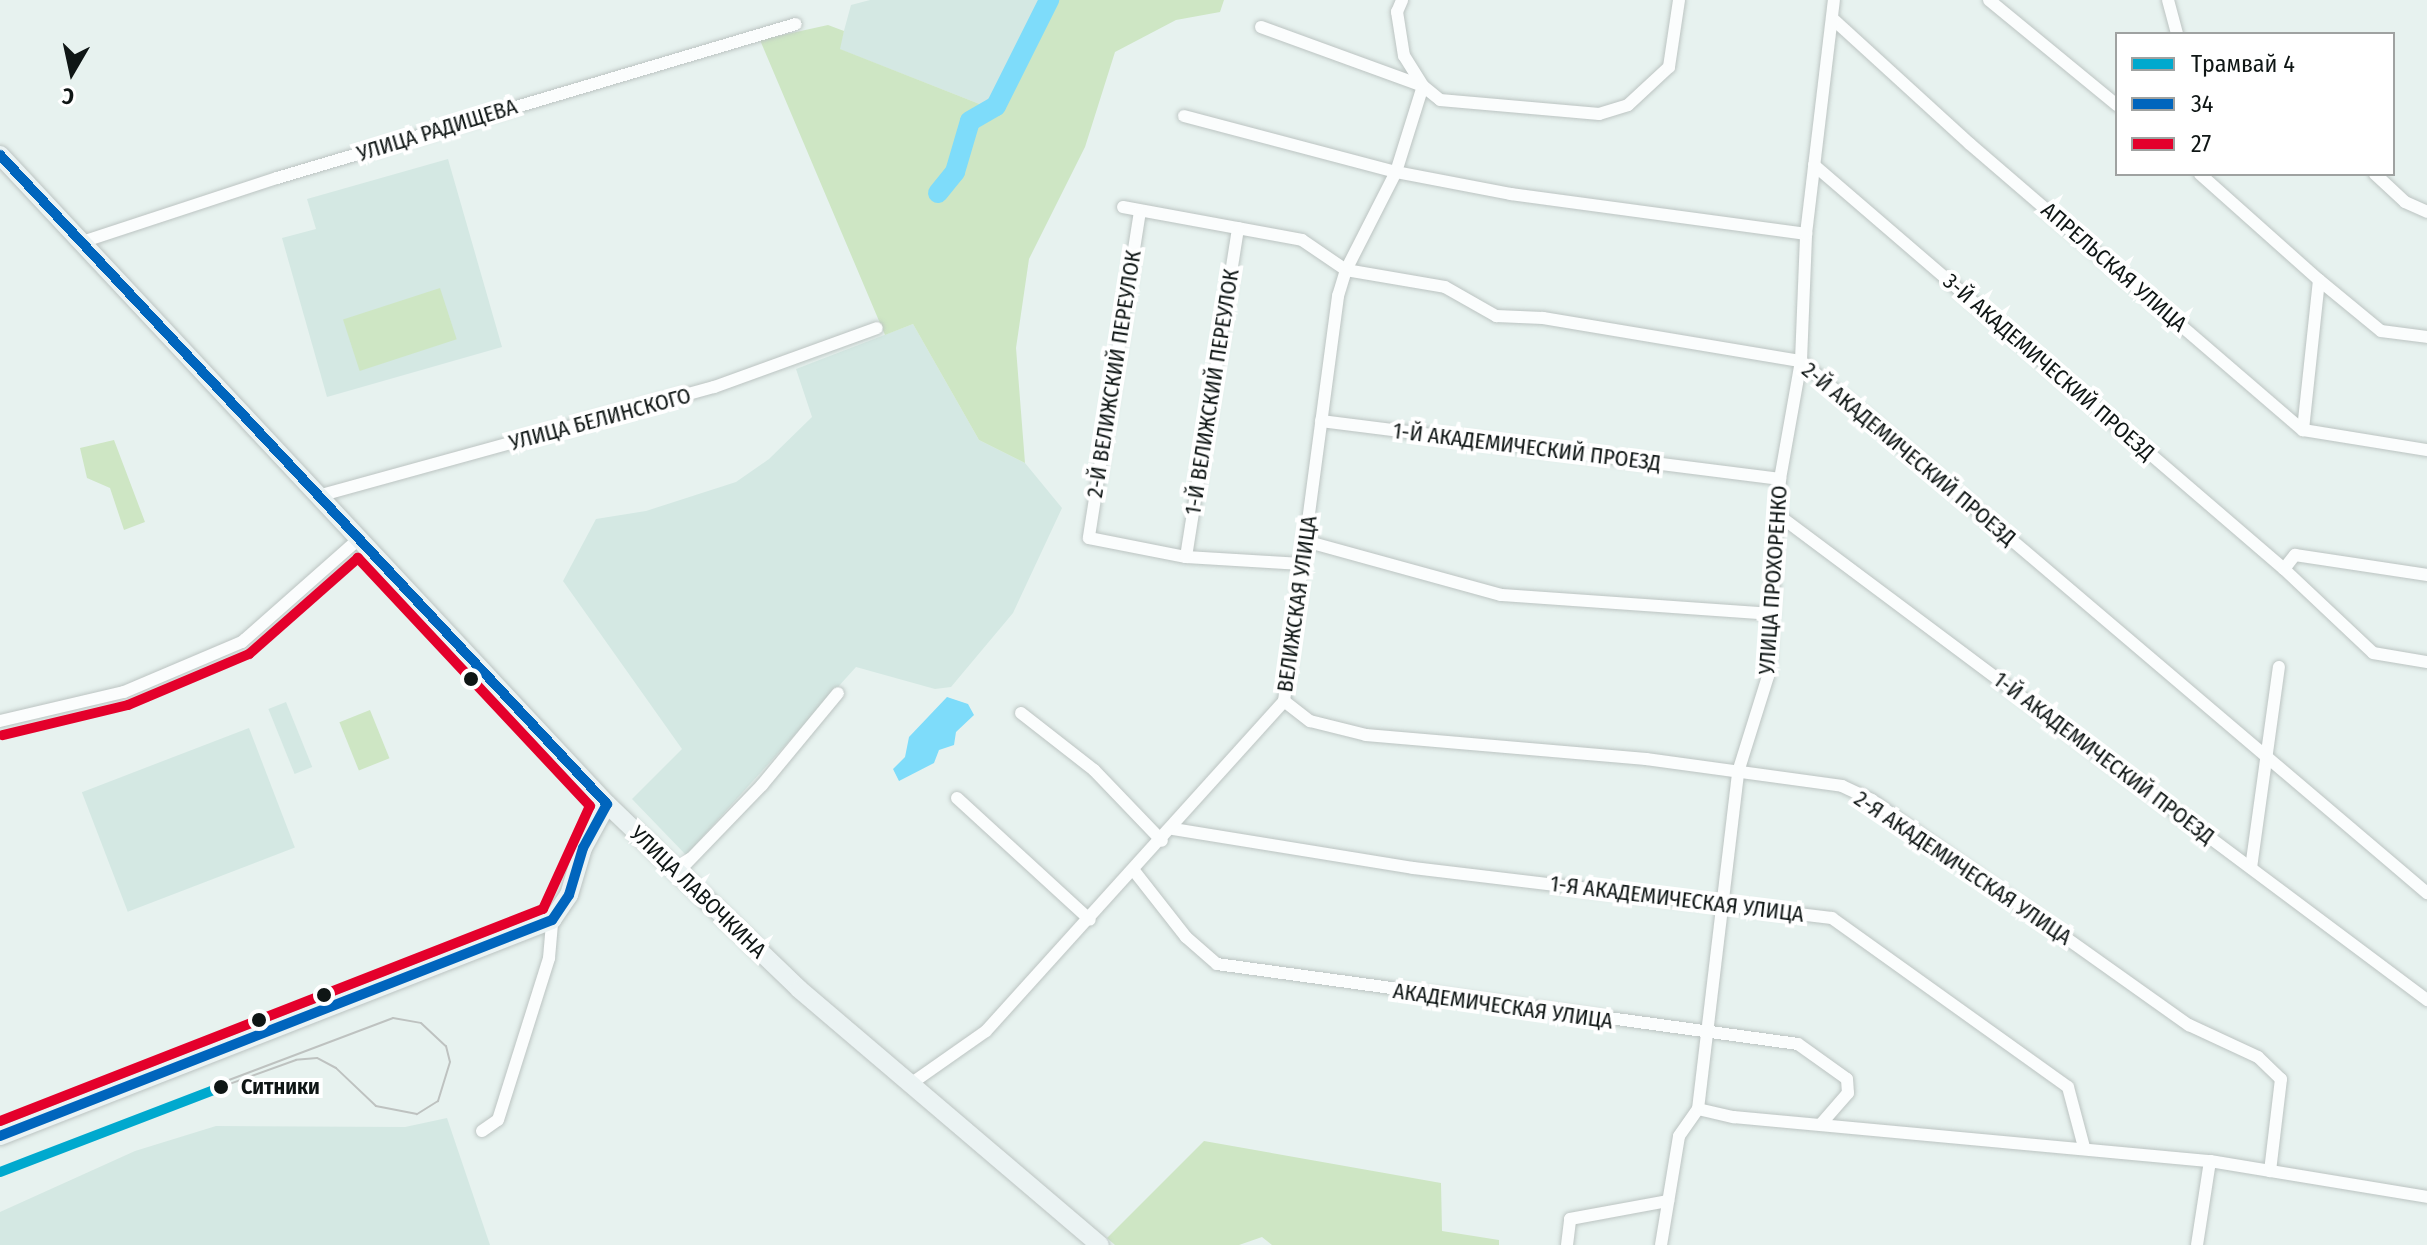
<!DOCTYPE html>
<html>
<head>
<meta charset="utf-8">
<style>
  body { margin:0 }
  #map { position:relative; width:2427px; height:1245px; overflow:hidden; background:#e7f2ef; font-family:"Fira Sans Condensed",sans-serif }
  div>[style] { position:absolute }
  .built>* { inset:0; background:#d4e8e3; transform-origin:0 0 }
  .green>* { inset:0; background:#cee6c4; transform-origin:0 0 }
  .water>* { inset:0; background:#7edcfa }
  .river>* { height:20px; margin:-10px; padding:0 10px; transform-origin:10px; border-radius:10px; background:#7edcfa }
  .roads { filter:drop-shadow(0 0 2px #bcc4c2) drop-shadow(0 0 2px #bcc4c2) }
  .street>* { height:12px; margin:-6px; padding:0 6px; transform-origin:6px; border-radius:6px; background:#fbfdfd }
  .secondary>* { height:18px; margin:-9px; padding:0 9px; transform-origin:9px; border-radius:9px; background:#ebf3f3 }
  .tram>* { height:2px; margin:-1px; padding:0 1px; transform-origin:1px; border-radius:1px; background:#bec2c0 }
  .bus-1>* { height:10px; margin:-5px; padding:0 5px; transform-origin:5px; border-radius:5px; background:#0065bd }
  .bus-2>* { height:10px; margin:-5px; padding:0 5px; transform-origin:5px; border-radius:5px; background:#e4002b }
  .tram-1>* { height:10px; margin:-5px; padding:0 5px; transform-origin:5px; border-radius:5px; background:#00a9ce }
  .dots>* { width:22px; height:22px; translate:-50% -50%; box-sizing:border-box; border:4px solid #fff; border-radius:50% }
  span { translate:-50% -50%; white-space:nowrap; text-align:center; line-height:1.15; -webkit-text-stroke:8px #fff; paint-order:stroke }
  .street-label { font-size:22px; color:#0f1615 }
  .stop-label { font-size:22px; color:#0f1615; font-weight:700 }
  .left { translate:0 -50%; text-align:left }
  .legend { position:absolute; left:2115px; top:32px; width:280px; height:144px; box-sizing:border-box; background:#fff; border:2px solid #9fa2a1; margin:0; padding:10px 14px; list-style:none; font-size:24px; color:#0f1615 }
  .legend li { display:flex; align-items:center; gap:16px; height:40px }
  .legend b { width:40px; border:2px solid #9fa2a1 }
  .north { position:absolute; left:32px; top:32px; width:80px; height:80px; -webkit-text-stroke:6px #fff; paint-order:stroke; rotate:189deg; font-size:22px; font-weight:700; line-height:32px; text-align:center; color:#0f1615 }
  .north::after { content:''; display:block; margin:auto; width:28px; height:36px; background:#0f1615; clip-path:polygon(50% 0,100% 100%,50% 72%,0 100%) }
</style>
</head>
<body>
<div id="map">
  <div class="built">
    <i style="clip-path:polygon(870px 0,1038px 0,1001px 88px,982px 105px,839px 49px,851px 5px)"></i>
    <i style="clip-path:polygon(448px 159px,502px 347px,327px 397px,282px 238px,316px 229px,307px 199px)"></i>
    <i style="clip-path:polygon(913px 324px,979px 440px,1025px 463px,1062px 508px,1013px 613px,951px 687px,935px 689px,856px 667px,686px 855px,632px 799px,682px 749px,563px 581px,596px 519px,646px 511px,736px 482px,769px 459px,812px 417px,796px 369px)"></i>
    <i style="left:286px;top:702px;width:70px;height:19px;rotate:68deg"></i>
    <i style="left:249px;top:728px;width:128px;height:179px;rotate:69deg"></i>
    <i style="clip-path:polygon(447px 1118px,490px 1245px,0 1245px,0 1212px,135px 1151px,216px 1126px,405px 1127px)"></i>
  </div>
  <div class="green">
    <i style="clip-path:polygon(1038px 0,1224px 0,1220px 12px,1176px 20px,1115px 52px,1085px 147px,1029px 259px,1016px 348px,1025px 463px,979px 440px,913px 324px,885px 335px,760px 40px,828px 25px,844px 31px,840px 49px,982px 105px,1001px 88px)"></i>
    <i style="left:440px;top:288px;width:54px;height:102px;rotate:72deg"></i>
    <i style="clip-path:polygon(114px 440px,145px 522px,124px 530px,110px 488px,87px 478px,80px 448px)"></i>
    <i style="left:370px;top:710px;width:52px;height:33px;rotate:68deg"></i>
    <i style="clip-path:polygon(1204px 1141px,1441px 1183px,1442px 1231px,1499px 1240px,1499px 1245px,1272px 1245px,1262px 1237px,1239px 1245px,1115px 1245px,1107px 1238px)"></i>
  </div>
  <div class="water">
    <i style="clip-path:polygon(947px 697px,968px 704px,974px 715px,956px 732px,954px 745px,939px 750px,934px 763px,899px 781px,893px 769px,905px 757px,909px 737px)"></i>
  </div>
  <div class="river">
    <i style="left:938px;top:193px;width:27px;rotate:-51deg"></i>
    <i style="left:955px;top:172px;width:53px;rotate:-73.6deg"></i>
    <i style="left:970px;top:121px;width:30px;rotate:-30deg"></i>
    <i style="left:996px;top:106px;width:119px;rotate:-63.4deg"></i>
  </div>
  <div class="roads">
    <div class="street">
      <i style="left:1989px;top:0;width:166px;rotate:39.4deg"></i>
      <i style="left:2168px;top:0;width:35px;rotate:75deg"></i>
      <i style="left:1833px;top:19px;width:185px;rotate:42.4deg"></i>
      <i style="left:1970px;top:144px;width:439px;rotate:40.7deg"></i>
      <i style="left:2303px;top:430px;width:126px;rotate:9.2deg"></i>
      <i style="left:1261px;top:27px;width:172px;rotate:20deg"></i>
      <i style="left:1423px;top:86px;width:22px;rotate:39deg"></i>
      <i style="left:1440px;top:100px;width:160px;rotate:5deg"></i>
      <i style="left:1599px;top:114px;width:30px;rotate:-17deg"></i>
      <i style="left:1628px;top:105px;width:56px;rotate:-42.8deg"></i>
      <i style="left:1669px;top:67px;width:68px;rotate:-81.5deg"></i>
      <i style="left:1184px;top:116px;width:219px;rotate:14.8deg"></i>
      <i style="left:1396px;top:172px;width:117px;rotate:10.8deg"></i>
      <i style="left:1511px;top:194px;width:298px;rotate:7.7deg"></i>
      <i style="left:1814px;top:165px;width:620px;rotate:40.68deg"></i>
      <i style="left:2284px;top:569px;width:122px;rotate:43.3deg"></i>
      <i style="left:2373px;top:653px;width:55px;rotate:9.5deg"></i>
      <i style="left:2200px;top:174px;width:159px;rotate:41.7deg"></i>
      <i style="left:2319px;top:280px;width:151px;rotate:96.1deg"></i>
      <i style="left:2375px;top:174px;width:41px;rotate:43deg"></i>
      <i style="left:2405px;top:202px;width:24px;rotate:24deg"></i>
      <i style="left:1123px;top:207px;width:182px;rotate:10.4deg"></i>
      <i style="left:1302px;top:240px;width:53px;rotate:34.3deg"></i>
      <i style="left:1346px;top:270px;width:100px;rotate:9.7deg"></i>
      <i style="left:1445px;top:287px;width:59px;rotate:29.6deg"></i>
      <i style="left:1496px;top:316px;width:47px;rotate:2.4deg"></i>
      <i style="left:1543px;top:318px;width:262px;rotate:9.5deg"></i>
      <i style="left:1801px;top:361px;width:822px;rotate:40.36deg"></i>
      <i style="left:1140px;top:211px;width:331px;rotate:98.9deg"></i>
      <i style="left:1089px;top:538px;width:99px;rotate:11.1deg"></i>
      <i style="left:1186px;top:557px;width:116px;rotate:3.5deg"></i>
      <i style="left:82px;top:242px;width:205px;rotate:-18.2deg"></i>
      <i style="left:277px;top:178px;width:541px;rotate:-16.53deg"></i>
      <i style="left:2319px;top:280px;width:80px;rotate:39.4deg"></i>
      <i style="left:2381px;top:331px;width:46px;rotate:7.4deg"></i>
      <i style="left:1321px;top:421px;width:463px;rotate:7.2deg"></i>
      <i style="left:318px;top:496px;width:411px;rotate:-15.4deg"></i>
      <i style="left:714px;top:387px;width:173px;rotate:-19.9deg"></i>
      <i style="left:1781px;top:517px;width:807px;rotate:36.78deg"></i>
      <i style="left:1305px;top:541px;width:203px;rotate:15.4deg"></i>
      <i style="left:1501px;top:595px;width:270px;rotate:4deg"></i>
      <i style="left:1186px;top:557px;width:333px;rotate:-81deg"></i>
      <i style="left:2284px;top:569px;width:18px;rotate:-52deg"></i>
      <i style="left:2295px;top:555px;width:134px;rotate:8.6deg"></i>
      <i style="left:1284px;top:701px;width:33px;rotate:38deg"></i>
      <i style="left:1310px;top:721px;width:58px;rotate:14deg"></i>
      <i style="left:1366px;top:735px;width:281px;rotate:4.9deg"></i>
      <i style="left:1646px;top:759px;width:198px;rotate:7.8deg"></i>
      <i style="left:1842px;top:786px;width:33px;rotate:25deg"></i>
      <i style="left:1872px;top:800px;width:389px;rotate:35.4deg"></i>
      <i style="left:2189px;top:1025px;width:76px;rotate:24.9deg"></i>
      <i style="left:2258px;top:1057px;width:32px;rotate:44deg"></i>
      <i style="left:2281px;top:1079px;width:93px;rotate:96.8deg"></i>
      <i style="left:1021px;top:713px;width:93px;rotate:38deg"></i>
      <i style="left:1094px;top:770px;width:98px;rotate:46.2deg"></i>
      <i style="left:0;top:721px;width:127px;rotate:-13.2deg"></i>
      <i style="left:124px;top:692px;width:128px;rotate:-23deg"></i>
      <i style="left:242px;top:642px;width:156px;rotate:-41.4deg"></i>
      <i style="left:957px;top:798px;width:180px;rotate:42.5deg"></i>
      <i style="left:1173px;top:829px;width:243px;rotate:9.2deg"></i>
      <i style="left:1413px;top:868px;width:422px;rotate:6.8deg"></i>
      <i style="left:1832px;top:918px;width:290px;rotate:35.6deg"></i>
      <i style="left:2068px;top:1087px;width:62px;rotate:75.1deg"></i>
      <i style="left:2251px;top:868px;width:203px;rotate:-82.1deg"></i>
      <i style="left:678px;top:872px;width:121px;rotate:-46deg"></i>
      <i style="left:762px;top:785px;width:119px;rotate:-50.4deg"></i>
      <i style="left:1135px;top:872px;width:83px;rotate:51.9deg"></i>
      <i style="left:1186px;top:937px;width:41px;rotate:41.1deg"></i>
      <i style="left:1217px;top:964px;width:586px;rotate:7.84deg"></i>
      <i style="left:1798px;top:1044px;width:60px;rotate:35.5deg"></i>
      <i style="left:1847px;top:1079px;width:14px;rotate:86deg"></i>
      <i style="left:1848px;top:1093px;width:41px;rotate:131.1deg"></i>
      <i style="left:912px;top:1083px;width:90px;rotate:-35.1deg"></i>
      <i style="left:986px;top:1031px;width:445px;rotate:-47.9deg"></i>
      <i style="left:1284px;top:701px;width:409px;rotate:-82.4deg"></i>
      <i style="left:1338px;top:296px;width:27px;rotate:-73deg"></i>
      <i style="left:1346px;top:270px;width:110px;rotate:-63deg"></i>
      <i style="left:1396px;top:172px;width:90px;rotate:-72.6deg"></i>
      <i style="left:1423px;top:86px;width:36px;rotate:-122deg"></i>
      <i style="left:1404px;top:56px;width:45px;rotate:-99deg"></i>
      <i style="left:1397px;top:12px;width:13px;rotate:-67deg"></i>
      <i style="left:1698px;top:1109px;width:37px;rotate:13deg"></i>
      <i style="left:1734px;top:1117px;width:478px;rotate:5.3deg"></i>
      <i style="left:482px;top:1131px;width:19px;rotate:-35deg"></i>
      <i style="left:498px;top:1120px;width:170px;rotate:-72.5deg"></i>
      <i style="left:549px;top:958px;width:38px;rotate:-85deg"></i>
      <i style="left:1567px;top:1245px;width:26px;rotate:-83deg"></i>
      <i style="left:1570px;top:1219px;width:100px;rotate:-10.4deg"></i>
      <i style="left:1661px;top:1245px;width:110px;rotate:-80.6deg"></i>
      <i style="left:1679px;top:1136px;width:33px;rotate:-55deg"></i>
      <i style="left:1698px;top:1109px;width:339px;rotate:-83.2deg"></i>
      <i style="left:1738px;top:772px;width:101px;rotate:-72.6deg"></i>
      <i style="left:1768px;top:676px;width:197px;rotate:-86.5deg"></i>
      <i style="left:1780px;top:479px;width:120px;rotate:-79.9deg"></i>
      <i style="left:1801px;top:361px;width:127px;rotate:-87.7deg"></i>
      <i style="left:1806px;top:234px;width:236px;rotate:-83.2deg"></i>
      <i style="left:2197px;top:1245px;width:85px;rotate:-81.2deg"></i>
      <i style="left:2210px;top:1161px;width:220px;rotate:9.4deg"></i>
    </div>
    <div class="secondary">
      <i style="left:0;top:155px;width:889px;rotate:46.92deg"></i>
      <i style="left:607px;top:804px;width:267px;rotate:43.9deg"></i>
      <i style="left:799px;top:989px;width:395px;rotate:40.4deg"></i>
      <i style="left:0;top:1136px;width:593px;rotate:-21.37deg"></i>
      <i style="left:552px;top:920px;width:30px;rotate:-56deg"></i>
      <i style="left:569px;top:895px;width:49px;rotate:-73.4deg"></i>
      <i style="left:583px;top:848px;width:50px;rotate:-61.4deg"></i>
    </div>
  </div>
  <div class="tram">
    <i style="left:221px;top:1083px;width:184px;rotate:-20.7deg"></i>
    <i style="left:393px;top:1018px;width:28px;rotate:10deg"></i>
    <i style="left:421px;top:1023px;width:34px;rotate:43deg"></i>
    <i style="left:446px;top:1046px;width:16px;rotate:76deg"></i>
    <i style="left:450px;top:1062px;width:41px;rotate:107.1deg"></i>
    <i style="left:438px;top:1101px;width:25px;rotate:148deg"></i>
    <i style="left:417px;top:1114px;width:42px;rotate:-169deg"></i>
    <i style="left:376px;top:1106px;width:55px;rotate:-136.5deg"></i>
    <i style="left:336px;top:1068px;width:21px;rotate:-152deg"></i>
    <i style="left:317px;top:1058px;width:21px;rotate:175deg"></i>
    <i style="left:296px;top:1060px;width:80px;rotate:160.2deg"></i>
  </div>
  <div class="bus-1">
    <i style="left:0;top:155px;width:889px;rotate:46.92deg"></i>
    <i style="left:607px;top:804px;width:50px;rotate:118.6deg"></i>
    <i style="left:583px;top:848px;width:49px;rotate:106.6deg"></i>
    <i style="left:569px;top:895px;width:30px;rotate:124deg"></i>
    <i style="left:552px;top:920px;width:593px;rotate:158.63deg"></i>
  </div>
  <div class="bus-2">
    <i style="left:0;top:1121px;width:583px;rotate:-21.33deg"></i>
    <i style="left:543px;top:909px;width:113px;rotate:-65.5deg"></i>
    <i style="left:590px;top:806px;width:340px;rotate:-133.1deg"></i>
    <i style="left:358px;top:558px;width:145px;rotate:138.6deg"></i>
    <i style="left:249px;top:654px;width:131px;rotate:157.1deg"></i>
    <i style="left:128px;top:705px;width:129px;rotate:166.5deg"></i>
  </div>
  <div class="tram-1">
    <i style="left:0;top:1172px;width:237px;rotate:-21deg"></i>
  </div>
  <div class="dots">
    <i style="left:471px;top:679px;background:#0f1615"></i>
    <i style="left:324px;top:995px;background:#0f1615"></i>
    <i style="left:259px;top:1020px;background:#0f1615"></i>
    <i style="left:221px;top:1087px;background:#0f1615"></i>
  </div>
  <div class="street-label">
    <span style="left:437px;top:130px;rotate:-17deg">УЛИЦА РАДИЩЕВА</span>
    <span style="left:2114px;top:267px;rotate:41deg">АПРЕЛЬСКАЯ УЛИЦА</span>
    <span style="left:2049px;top:367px;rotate:41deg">3-Й АКАДЕМИЧЕСКИЙ ПРОЕЗД</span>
    <span style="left:1114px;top:374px;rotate:-81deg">2-Й ВЕЛИЖСКИЙ ПЕРЕУЛОК</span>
    <span style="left:1212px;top:392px;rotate:-81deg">1-Й ВЕЛИЖСКИЙ ПЕРЕУЛОК</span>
    <span style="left:600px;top:419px;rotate:-15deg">УЛИЦА БЕЛИНСКОГО</span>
    <span style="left:1527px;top:447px;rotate:7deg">1-Й АКАДЕМИЧЕСКИЙ ПРОЕЗД</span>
    <span style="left:1909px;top:454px;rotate:40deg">2-Й АКАДЕМИЧЕСКИЙ ПРОЕЗД</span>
    <span style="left:1773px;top:580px;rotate:-86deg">УЛИЦА ПРОХОРЕНКО</span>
    <span style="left:1297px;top:604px;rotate:-82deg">ВЕЛИЖСКАЯ УЛИЦА</span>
    <span style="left:2104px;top:758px;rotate:37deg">1-Й АКАДЕМИЧЕСКИЙ ПРОЕЗД</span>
    <span style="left:1963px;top:868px;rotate:34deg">2-Я АКАДЕМИЧЕСКАЯ УЛИЦА</span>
    <span style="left:698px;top:892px;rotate:44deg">УЛИЦА ЛАВОЧКИНА</span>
    <span style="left:1677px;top:899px;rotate:7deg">1-Я АКАДЕМИЧЕСКАЯ УЛИЦА</span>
    <span style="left:1503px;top:1006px;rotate:8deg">АКАДЕМИЧЕСКАЯ УЛИЦА</span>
  </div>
  <div class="stop-label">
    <span class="left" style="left:241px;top:1087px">Ситники</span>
  </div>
  <ul class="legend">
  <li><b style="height:10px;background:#00a9ce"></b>Трамвай 4</li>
  <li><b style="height:10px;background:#0065bd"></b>34</li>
  <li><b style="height:10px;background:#e4002b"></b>27</li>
  </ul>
  <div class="north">С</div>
</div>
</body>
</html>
